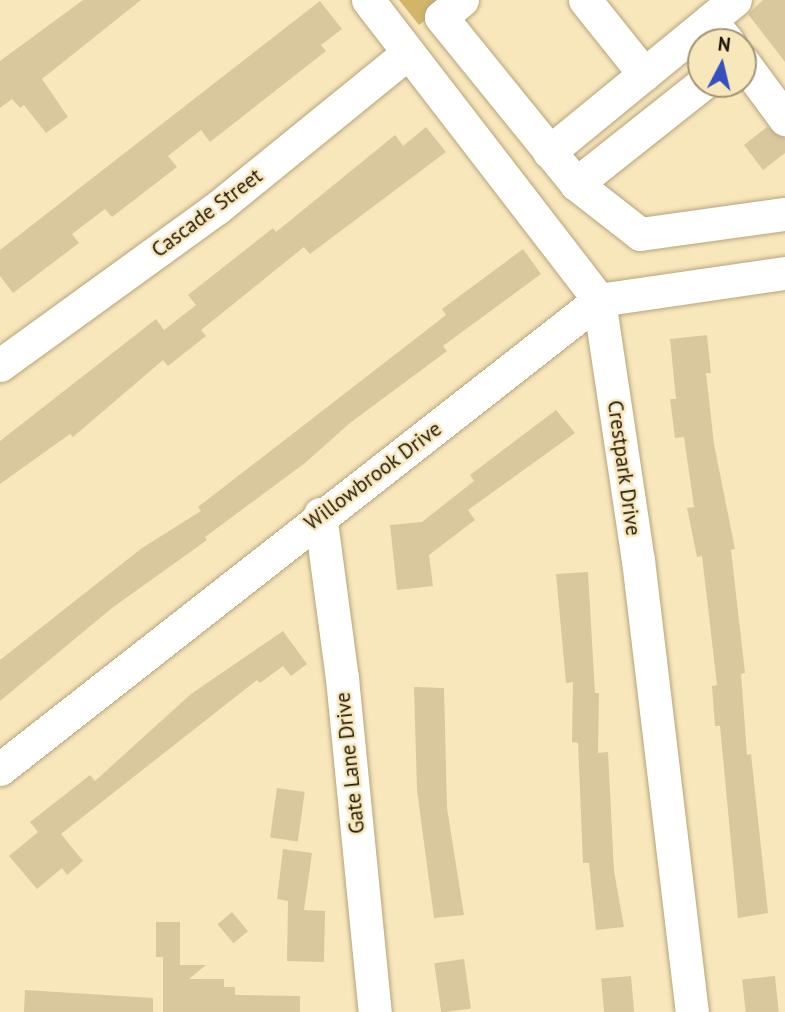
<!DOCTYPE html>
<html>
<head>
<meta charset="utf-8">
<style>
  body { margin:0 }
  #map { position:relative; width:785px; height:1012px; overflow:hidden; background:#f9e7bc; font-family:"PT Sans",sans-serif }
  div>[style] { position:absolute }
  .green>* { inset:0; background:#d3b569 }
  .building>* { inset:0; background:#d9c89e; transform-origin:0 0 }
  .roads { filter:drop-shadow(0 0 2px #b5a47b) drop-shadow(0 0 2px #b5a47b) }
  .minor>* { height:33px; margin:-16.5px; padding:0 16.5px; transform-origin:16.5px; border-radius:16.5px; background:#fff }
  span { translate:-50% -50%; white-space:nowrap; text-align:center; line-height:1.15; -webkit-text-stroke:5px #f9e7bc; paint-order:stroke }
  .street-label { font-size:21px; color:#1f1808 }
  .north { position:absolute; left:687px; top:28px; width:70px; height:70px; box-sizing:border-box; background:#f9e7bc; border:2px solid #a29474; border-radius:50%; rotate:7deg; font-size:19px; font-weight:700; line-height:28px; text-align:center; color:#1f1808 }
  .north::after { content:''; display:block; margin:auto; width:24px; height:32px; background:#354fc0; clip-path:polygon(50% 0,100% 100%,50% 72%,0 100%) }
</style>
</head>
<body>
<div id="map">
  <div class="green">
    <i style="clip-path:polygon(399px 0,451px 0,419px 25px)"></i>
  </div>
  <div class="building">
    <i style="clip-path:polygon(83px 0,141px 0,42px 79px,68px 117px,46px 133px,24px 105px,20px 108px,12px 99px,0 108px,0 61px)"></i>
    <i style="clip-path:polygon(763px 0,785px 0,785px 62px,748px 14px)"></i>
    <i style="clip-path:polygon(320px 1px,342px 29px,321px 45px,326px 51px,210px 142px,201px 130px,168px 156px,177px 167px,112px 217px,105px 209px,72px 234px,79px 243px,13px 293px,0 276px,0 250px)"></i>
    <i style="clip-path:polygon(426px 127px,446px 152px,310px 254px,304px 247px,201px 330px,206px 336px,168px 366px,163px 360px,73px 437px,70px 434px,0 484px,0 441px,156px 319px,164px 330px,196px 305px,188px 295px,273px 228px,276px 232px,395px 135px,403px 146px)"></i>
    <i style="clip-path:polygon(767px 127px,785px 138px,785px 153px,763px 170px,744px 145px)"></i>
    <i style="clip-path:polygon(523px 249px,541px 274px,443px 346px,447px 351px,350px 423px,305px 463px,205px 537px,207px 540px,112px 608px,0 701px,0 660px,142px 548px,201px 511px,198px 507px,446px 315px,442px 309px)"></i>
    <i style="clip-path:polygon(707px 335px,711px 373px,706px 373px,714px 444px,735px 549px,731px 550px,745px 673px,741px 674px,747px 755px,751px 754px,768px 913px,738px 918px,720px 726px,715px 726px,712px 686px,717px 685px,702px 556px,697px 557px,687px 508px,694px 507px,684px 437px,675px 438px,670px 399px,676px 399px,670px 339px)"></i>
    <i style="clip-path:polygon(556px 410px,575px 433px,468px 510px,475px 520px,429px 555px,433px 586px,397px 590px,390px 525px,422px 522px,474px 481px,470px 475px)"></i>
    <i style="clip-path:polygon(588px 572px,595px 693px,599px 693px,598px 753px,608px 752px,614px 871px,624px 927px,596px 930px,589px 863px,583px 863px,578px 743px,572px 742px,573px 682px,566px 683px,556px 574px)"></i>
    <i style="clip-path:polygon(283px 631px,307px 664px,291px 676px,283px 666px,260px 683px,257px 680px,61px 834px,83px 861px,67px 875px,62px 868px,37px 889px,9px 856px,38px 832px,30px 822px,90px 775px,95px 781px,191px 694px)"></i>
    <i style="clip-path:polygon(414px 687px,444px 688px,447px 808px,464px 915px,434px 918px,417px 790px)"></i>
    <i style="left:277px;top:788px;width:28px;height:50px;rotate:8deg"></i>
    <i style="clip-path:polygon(283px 849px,312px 853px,304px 910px,325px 911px,324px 962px,287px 961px,288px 901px,277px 899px)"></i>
    <i style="left:232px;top:912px;width:25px;height:19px;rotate:50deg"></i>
    <i style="clip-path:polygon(156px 922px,180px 922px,180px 965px,206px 965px,189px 979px,224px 979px,224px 987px,235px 987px,235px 995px,300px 996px,300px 1012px,163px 1012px,163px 957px,156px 957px)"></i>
    <i style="left:464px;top:959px;width:50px;height:30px;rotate:82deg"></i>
    <i style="left:631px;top:976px;width:36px;height:30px;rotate:85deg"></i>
    <i style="left:775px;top:976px;width:36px;height:33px;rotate:84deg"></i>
    <i style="clip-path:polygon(25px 990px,153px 998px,153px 1012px,24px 1012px)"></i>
  </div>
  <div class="roads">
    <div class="minor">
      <i style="left:368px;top:0;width:379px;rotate:52.4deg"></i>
      <i style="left:599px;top:300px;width:263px;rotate:81.5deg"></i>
      <i style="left:638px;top:560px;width:455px;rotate:83.2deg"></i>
      <i style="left:462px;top:0;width:27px;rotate:141deg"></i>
      <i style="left:441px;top:17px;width:215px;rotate:51deg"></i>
      <i style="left:585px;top:0;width:95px;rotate:51.4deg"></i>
      <i style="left:728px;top:42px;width:28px;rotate:-129deg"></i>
      <i style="left:710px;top:20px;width:32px;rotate:-39deg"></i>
      <i style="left:743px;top:62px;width:71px;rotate:53.6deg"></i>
      <i style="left:702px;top:84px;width:161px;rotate:141.6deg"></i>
      <i style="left:576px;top:184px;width:81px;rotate:38deg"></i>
      <i style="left:640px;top:234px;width:146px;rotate:-7.9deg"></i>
      <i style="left:549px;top:152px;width:208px;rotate:-39.3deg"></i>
      <i style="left:0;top:365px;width:268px;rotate:-35.9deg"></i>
      <i style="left:217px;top:208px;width:246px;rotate:-39.1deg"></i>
      <i style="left:320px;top:514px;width:165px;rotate:82.4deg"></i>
      <i style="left:342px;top:678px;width:336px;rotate:84.4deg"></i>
      <i style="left:0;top:769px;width:761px;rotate:-38.06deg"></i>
      <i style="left:599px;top:300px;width:188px;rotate:-8.3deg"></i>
    </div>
  </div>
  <div class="street-label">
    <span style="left:207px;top:213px;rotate:-37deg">Cascade Street</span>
    <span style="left:624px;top:468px;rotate:82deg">Crestpark Drive</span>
    <span style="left:373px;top:476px;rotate:-37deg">Willowbrook Drive</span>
    <span style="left:350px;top:763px;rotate:-96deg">Gate Lane Drive</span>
  </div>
  <div class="north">N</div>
</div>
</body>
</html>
